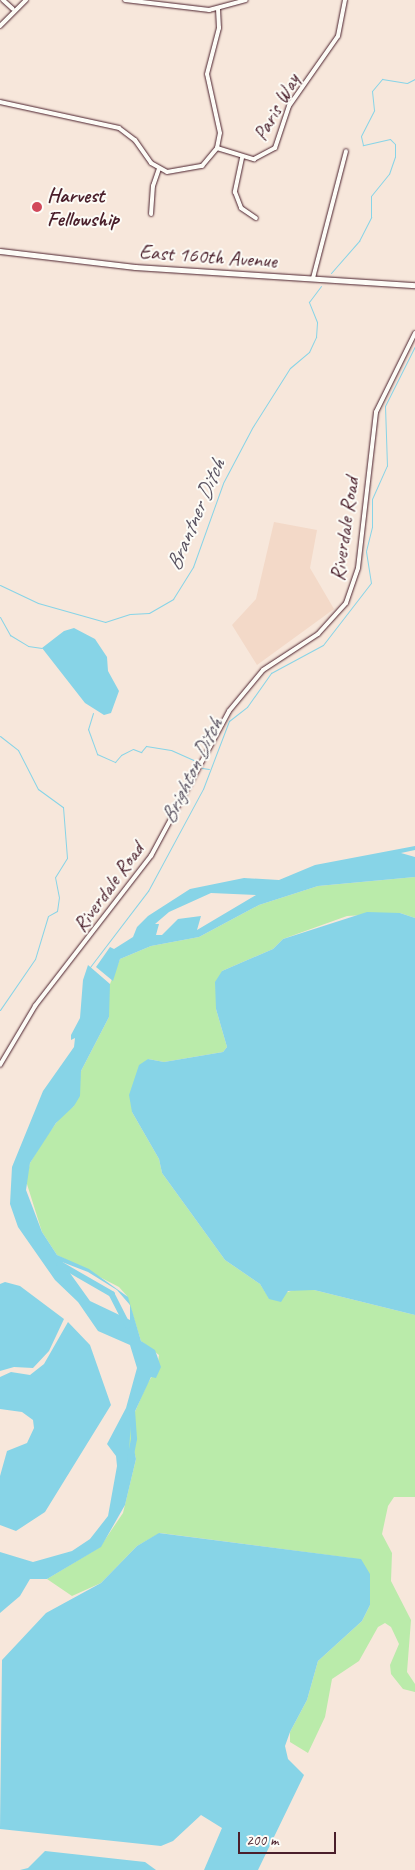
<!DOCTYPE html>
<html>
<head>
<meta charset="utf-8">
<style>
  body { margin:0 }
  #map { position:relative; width:415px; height:1870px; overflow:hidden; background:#f7e7db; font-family:Caveat,sans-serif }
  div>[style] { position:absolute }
  .built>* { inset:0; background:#f3d9c8 }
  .green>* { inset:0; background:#baebaa }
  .water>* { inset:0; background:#87d4e7 }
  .stream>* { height:1px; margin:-0.5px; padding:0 0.5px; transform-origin:0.5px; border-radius:0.5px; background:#87d4e7 }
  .river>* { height:5.5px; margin:-2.75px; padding:0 2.75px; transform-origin:2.75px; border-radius:2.75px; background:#87d4e7 }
  .roads { filter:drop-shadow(0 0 1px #4a1f2b) drop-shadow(0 0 1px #4a1f2b) }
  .minor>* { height:4px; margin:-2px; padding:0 2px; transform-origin:2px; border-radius:2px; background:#fdfcf7 }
  .major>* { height:5px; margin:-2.5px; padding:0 2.5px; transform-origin:2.5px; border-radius:2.5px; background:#fdfcf7 }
  .dots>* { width:14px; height:14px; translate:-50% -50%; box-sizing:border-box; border:2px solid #fdfcf7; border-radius:50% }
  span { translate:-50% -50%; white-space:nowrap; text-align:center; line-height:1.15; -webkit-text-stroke:4px #fdfcf7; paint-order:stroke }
  .street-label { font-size:21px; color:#4a1f2b }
  .poi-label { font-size:21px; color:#4a1f2b; font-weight:700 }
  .left { translate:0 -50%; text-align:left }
  .water-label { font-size:22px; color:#5c5563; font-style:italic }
  .scale { position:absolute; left:238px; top:1832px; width:98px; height:22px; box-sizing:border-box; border:2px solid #4a1f2b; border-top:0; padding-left:6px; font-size:15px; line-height:18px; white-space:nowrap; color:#4a1f2b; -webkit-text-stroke:4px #fdfcf7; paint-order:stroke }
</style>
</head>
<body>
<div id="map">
  <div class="built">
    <i style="clip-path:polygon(274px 522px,317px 530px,310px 568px,334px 609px,257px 665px,232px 625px,256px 599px)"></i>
  </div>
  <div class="green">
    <i style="clip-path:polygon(415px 877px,415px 918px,400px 913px,347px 916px,283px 939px,273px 949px,222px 971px,216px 1009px,227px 1047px,223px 1052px,164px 1062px,148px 1059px,132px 1112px,159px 1159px,162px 1173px,225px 1260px,260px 1284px,269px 1298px,297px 1289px,314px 1290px,415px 1315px,415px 1497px,394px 1497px,388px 1506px,382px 1534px,392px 1553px,391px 1581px,411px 1620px,407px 1672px,415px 1684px,415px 1692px,403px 1689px,391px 1674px,390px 1665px,399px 1644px,391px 1627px,385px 1623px,378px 1627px,359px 1661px,332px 1679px,325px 1717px,308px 1753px,290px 1742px,290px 1732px,307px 1700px,318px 1661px,362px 1621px,370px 1605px,351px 1558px,160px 1533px,137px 1546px,101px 1583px,72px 1596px,47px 1579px,100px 1547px,123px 1513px,136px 1459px,134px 1450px,129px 1452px,128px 1428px,147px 1384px,153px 1375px,156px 1377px,159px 1355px,141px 1341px,127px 1296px,119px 1287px,57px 1255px,42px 1232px,26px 1181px,30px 1163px,43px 1141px,62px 1115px,74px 1106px,81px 1071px,109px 1017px,108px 989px,120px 959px,151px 946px,199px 937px,259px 905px,318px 886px)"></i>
  </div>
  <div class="water">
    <i style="clip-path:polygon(74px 628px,95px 639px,107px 657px,108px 671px,119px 691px,111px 713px,104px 715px,85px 703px,42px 648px,64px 631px)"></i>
    <i style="clip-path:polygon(evenodd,415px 846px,415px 850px,401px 853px,415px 857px,415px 877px,318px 886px,259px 905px,199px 937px,151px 946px,120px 959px,113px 981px,96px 967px,110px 947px,114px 949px,133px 937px,137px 927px,148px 916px,190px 889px,244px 878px,279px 880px,315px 865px,415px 846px,211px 893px,256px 895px,197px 930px,201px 916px,178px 919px,162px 935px,156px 935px,159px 924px,155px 924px,169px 912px,211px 893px)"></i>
    <i style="clip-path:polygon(367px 912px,400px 913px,415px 918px,415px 1315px,314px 1290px,288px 1291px,281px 1302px,269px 1299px,260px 1284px,225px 1260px,162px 1173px,159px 1159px,132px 1112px,129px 1095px,139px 1065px,148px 1059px,164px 1062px,223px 1052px,227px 1047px,216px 1009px,215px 982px,222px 971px,273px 949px,283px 939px)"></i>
    <i style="clip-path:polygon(evenodd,88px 965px,110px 984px,109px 1017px,81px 1071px,80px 1096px,74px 1106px,56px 1123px,30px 1163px,26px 1190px,42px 1232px,57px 1255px,89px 1269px,128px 1297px,141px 1341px,155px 1350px,161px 1367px,156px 1378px,151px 1377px,131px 1420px,129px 1452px,134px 1449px,136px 1459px,125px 1505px,101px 1547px,47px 1579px,30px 1579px,20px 1596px,0 1613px,0 1552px,33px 1562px,72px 1551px,90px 1539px,108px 1516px,117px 1466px,116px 1456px,107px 1444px,126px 1408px,137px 1368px,130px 1345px,98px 1331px,78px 1302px,55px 1280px,18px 1227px,10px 1204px,12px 1167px,43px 1091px,74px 1047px,75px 1038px,71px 1040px,71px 1035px,80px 1018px,83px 980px,88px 965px,62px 1262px,88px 1272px,117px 1290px,130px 1305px,130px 1320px,90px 1301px,62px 1262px)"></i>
    <i style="clip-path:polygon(5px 1282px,20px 1286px,64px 1319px,49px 1351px,33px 1368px,14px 1367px,0 1371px,0 1284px)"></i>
    <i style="clip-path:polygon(68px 1322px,90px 1345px,111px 1405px,45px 1512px,16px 1531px,0 1525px,0 1476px,7px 1451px,27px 1443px,34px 1428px,33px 1420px,22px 1412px,0 1409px,0 1377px,11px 1372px,30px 1375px,44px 1364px)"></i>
    <i style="clip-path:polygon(159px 1533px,361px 1559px,370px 1574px,370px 1605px,362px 1621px,318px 1661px,307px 1700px,290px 1732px,285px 1746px,288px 1759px,304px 1775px,258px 1870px,204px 1870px,222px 1828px,201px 1815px,173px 1841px,161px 1846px,0 1829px,2px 1660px,46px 1613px,101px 1583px,137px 1546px)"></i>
    <i style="clip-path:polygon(45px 1851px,145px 1862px,156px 1870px,20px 1870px,28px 1868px)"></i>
  </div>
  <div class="stream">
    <i style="left:331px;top:273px;width:43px;rotate:-48.8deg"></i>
    <i style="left:359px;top:241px;width:27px;rotate:-63deg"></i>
    <i style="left:371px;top:217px;width:21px;rotate:-90deg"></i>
    <i style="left:371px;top:196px;width:28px;rotate:-51deg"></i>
    <i style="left:389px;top:174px;width:18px;rotate:-71deg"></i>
    <i style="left:395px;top:157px;width:13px;rotate:-90deg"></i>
    <i style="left:395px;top:144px;width:7px;rotate:-135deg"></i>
    <i style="left:390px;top:139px;width:28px;rotate:167deg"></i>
    <i style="left:363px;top:145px;width:9px;rotate:-103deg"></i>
    <i style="left:361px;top:136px;width:29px;rotate:-63deg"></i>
    <i style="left:374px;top:110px;width:19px;rotate:-96deg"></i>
    <i style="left:372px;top:91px;width:16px;rotate:-50deg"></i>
    <i style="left:382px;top:79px;width:25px;rotate:9deg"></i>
    <i style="left:407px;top:83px;width:9px;rotate:-27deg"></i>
    <i style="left:0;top:585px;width:42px;rotate:25.3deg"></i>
    <i style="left:38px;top:603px;width:70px;rotate:15.8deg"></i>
    <i style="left:105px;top:622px;width:26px;rotate:-18deg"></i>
    <i style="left:130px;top:614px;width:19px;rotate:-3deg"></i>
    <i style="left:149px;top:613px;width:28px;rotate:-30deg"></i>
    <i style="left:173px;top:599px;width:38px;rotate:-58deg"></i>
    <i style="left:193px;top:567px;width:89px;rotate:-70.3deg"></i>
    <i style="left:223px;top:483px;width:62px;rotate:-62.2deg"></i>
    <i style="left:252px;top:428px;width:71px;rotate:-57.7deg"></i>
    <i style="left:290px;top:368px;width:25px;rotate:-40deg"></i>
    <i style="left:309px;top:352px;width:17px;rotate:-65deg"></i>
    <i style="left:316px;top:337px;width:15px;rotate:-86deg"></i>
    <i style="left:317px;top:322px;width:22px;rotate:-112deg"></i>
    <i style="left:309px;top:302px;width:20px;rotate:-53deg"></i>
    <i style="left:0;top:617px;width:21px;rotate:61deg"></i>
    <i style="left:10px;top:635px;width:21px;rotate:31deg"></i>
    <i style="left:28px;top:646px;width:14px;rotate:8deg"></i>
    <i style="left:93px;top:713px;width:17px;rotate:107deg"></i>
    <i style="left:88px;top:729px;width:27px;rotate:70deg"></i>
    <i style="left:97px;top:754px;width:20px;rotate:24deg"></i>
    <i style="left:115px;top:762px;width:9px;rotate:-49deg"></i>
    <i style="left:121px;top:755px;width:13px;rotate:-27deg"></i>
    <i style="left:133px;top:749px;width:9px;rotate:21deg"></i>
    <i style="left:141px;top:752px;width:8px;rotate:-50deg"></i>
    <i style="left:146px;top:746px;width:25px;rotate:9deg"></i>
    <i style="left:171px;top:750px;width:27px;rotate:24deg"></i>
    <i style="left:0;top:736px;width:23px;rotate:38deg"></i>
    <i style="left:18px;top:750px;width:44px;rotate:62.9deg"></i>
    <i style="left:38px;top:789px;width:31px;rotate:36deg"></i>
    <i style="left:63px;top:807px;width:51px;rotate:85.5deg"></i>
    <i style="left:67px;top:858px;width:22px;rotate:122deg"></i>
    <i style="left:55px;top:877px;width:20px;rotate:79deg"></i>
    <i style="left:59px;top:897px;width:14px;rotate:98deg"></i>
    <i style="left:57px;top:911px;width:10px;rotate:151deg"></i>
    <i style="left:48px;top:916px;width:45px;rotate:106.8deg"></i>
    <i style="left:35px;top:959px;width:62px;rotate:124.5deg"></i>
    <i style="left:202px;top:768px;width:7px;rotate:8deg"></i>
    <i style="left:90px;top:967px;width:96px;rotate:-52.7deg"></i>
    <i style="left:148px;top:891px;width:116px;rotate:-61.7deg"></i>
    <i style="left:203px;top:789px;width:73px;rotate:-69.1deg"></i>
    <i style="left:229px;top:721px;width:23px;rotate:-38deg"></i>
    <i style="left:247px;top:707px;width:42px;rotate:-54.8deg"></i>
    <i style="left:271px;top:673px;width:59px;rotate:-28.3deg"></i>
    <i style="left:323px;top:645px;width:78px;rotate:-52.3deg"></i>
    <i style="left:371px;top:583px;width:32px;rotate:-99deg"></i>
    <i style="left:366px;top:551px;width:25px;rotate:-76deg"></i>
    <i style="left:372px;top:527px;width:28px;rotate:-90deg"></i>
    <i style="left:372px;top:499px;width:36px;rotate:-66deg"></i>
    <i style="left:387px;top:466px;width:60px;rotate:-91.9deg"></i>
    <i style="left:385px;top:406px;width:67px;rotate:-63.4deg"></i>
  </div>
  <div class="river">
    <i style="left:60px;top:1264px;width:60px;rotate:30deg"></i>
    <i style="left:112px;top:1294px;width:35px;rotate:63deg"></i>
    <i style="left:130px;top:1460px;width:21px;rotate:-79deg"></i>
    <i style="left:134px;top:1439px;width:32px;rotate:-94deg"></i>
  </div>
  <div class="roads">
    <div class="minor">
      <i style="left:3px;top:0;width:13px;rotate:42deg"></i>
      <i style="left:125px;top:0;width:85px;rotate:6.8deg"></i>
      <i style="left:209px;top:10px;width:38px;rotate:-15deg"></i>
      <i style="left:0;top:26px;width:37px;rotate:-45deg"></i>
      <i style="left:0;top:102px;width:122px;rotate:12.3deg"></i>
      <i style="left:119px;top:128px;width:20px;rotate:37deg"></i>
      <i style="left:135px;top:140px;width:28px;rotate:55deg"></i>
      <i style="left:151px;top:163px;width:18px;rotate:29deg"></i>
      <i style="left:167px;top:172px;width:36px;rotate:-10deg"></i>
      <i style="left:202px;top:166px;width:23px;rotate:-50deg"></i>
      <i style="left:217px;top:148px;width:15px;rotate:-79deg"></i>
      <i style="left:220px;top:133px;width:60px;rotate:-102.4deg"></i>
      <i style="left:207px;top:74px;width:48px;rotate:-75.4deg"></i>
      <i style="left:219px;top:28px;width:19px;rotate:-93deg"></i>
      <i style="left:217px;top:148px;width:39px;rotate:17deg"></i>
      <i style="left:254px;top:159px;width:24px;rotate:-28deg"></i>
      <i style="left:275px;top:148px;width:44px;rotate:-71.6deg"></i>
      <i style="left:289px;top:106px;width:85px;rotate:-55deg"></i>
      <i style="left:338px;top:36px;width:37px;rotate:-79deg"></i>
      <i style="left:242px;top:158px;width:35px;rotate:102deg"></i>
      <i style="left:235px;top:192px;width:17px;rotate:69deg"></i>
      <i style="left:241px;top:208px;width:18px;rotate:34deg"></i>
      <i style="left:151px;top:214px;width:28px;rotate:-86deg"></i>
      <i style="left:153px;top:186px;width:18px;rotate:-71deg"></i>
      <i style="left:313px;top:278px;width:131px;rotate:-75.4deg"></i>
      <i style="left:0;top:1065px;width:69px;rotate:-59.3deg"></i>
      <i style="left:35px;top:1006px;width:190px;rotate:-52.3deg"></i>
      <i style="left:151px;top:856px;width:165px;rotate:-61.7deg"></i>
      <i style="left:229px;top:711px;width:53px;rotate:-50.3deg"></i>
      <i style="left:263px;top:670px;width:66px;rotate:-33.2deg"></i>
      <i style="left:318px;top:634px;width:42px;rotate:-47.9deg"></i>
      <i style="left:346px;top:603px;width:37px;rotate:-71deg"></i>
      <i style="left:358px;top:568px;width:157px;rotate:-83.4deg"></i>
      <i style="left:376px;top:412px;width:88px;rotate:-63.7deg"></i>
    </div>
    <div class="major">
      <i style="left:0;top:251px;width:136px;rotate:6.8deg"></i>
      <i style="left:135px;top:267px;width:281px;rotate:3.7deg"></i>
    </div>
  </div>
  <div class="dots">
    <i style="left:37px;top:207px;background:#d1495b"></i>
  </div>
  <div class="street-label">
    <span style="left:276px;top:107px;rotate:-61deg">Paris Way</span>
    <span style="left:208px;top:256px;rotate:4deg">East 160th Avenue</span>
    <span style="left:344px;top:529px;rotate:-82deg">Riverdale Road</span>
    <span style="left:108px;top:887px;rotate:-54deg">Riverdale Road</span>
  </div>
  <div class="poi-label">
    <span class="left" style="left:47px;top:207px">Harvest<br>Fellowship</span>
  </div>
  <div class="water-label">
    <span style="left:196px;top:515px;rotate:-67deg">Brantner Ditch</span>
    <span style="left:192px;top:771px;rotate:-64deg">Brighton Ditch</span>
  </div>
  <div class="scale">200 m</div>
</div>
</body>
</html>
